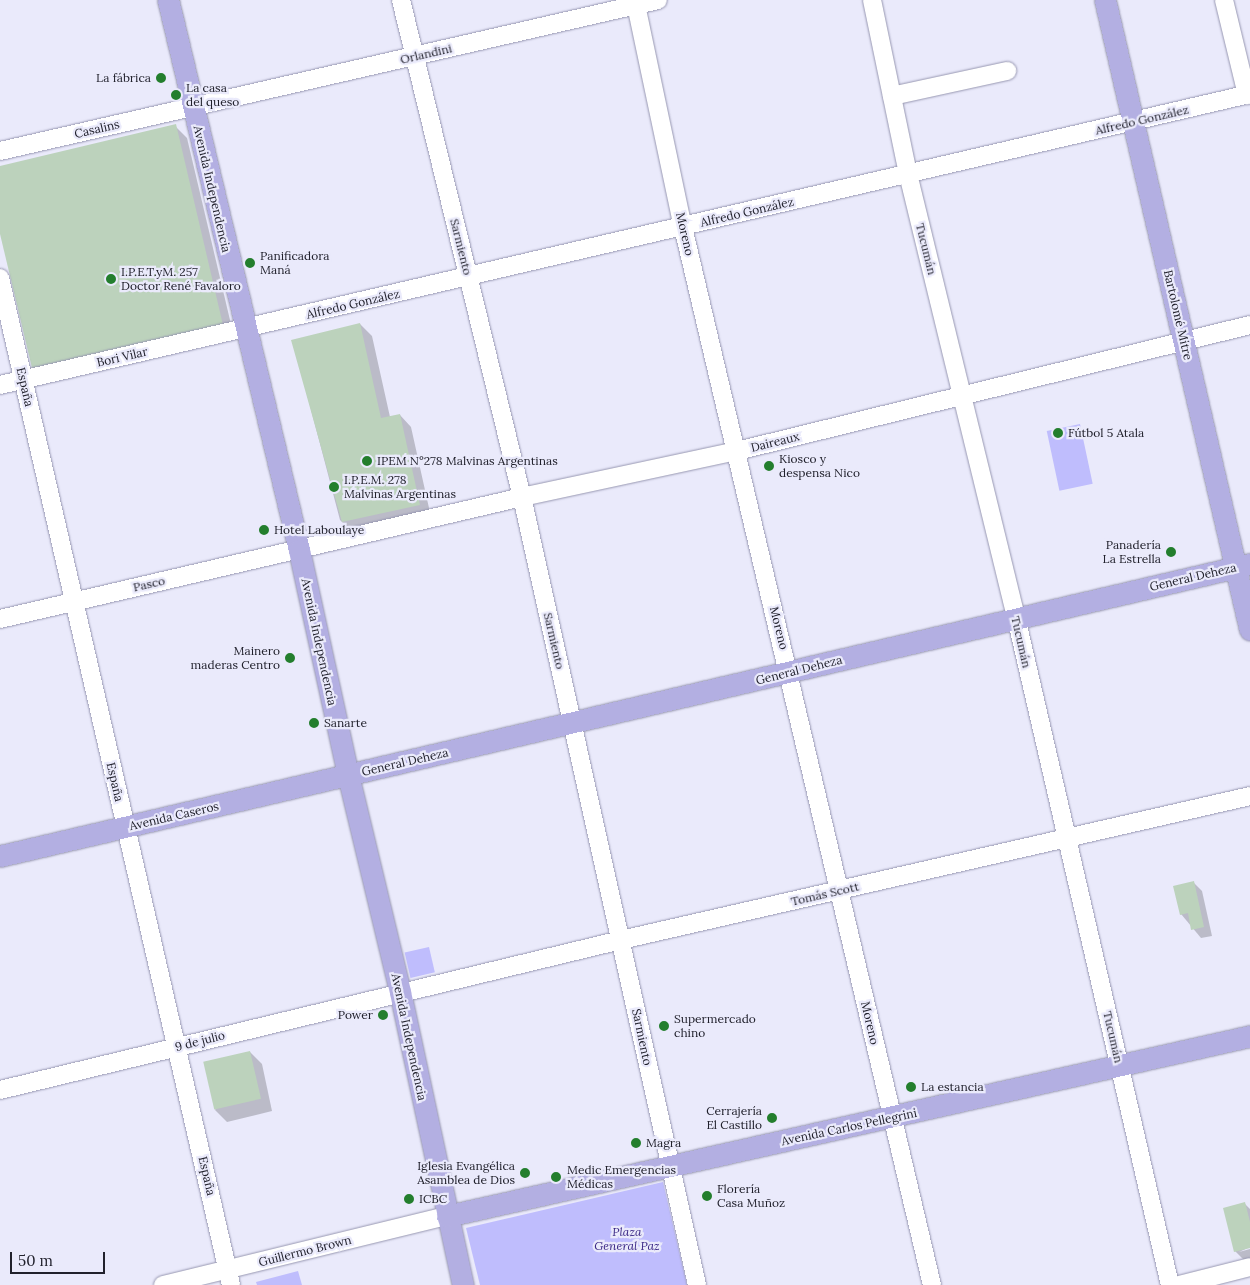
<!DOCTYPE html>
<html>
<head>
<meta charset="utf-8">
<style>
  body { margin:0 }
  #map { position:relative; width:1250px; height:1285px; overflow:hidden; background:#eaeafb; font-family:Lora,serif }
  div>[style] { position:absolute }
  .green>* { inset:0; background:#bfbdfd; transform-origin:0 0 }
  .shadow>* { inset:0; background:#0003 }
  .building>* { inset:0; background:#bcd2bc; transform-origin:0 0 }
  .roads { filter:drop-shadow(0 0 1px #9797b1) drop-shadow(0 0 1px #9797b1) }
  .minor>* { height:18px; margin:-9px; padding:0 9px; transform-origin:9px; border-radius:9px; background:#fff }
  .major>* { height:21px; margin:-10.5px; padding:0 10.5px; transform-origin:10.5px; border-radius:10.5px; background:#b3afe2 }
  .dots>* { width:14px; height:14px; translate:-50% -50%; box-sizing:border-box; border:2px solid #eaeafb; border-radius:50% }
  span { translate:-50% -50%; white-space:nowrap; text-align:center; line-height:1.15; -webkit-text-stroke:4.5px #eaeafb; paint-order:stroke }
  .street-label { font-size:12px; color:#21212c }
  .poi-label { font-size:12px; color:#21212c }
  .right { translate:-100% -50%; text-align:right }
  .left { translate:0 -50%; text-align:left }
  .park-label { font-size:12px; color:#3a2785; font-style:italic }
  .scale { position:absolute; left:10px; top:1252px; width:95px; height:22px; box-sizing:border-box; border:2px solid #21212c; border-top:0; padding-left:6px; font-size:15px; line-height:18px; white-space:nowrap; color:#21212c; -webkit-text-stroke:4px #eaeafb; paint-order:stroke }
</style>
</head>
<body>
<div id="map">
  <div class="green">
    <i style="left:1080px;top:424px;width:61px;height:34px;rotate:78deg"></i>
    <i style="left:429px;top:947px;width:26px;height:25px;rotate:77deg"></i>
    <i style="clip-path:polygon(663px 1182px,687px 1285px,480px 1285px,466px 1228px)"></i>
    <i style="clip-path:polygon(298px 1271px,302px 1285px,257px 1285px,256px 1282px)"></i>
  </div>
  <div class="shadow">
    <i style="clip-path:polygon(175px 126px,187px 138px,234px 337px,45px 380px,33px 368px,0 228px,0 168px)"></i>
    <i style="clip-path:polygon(360px 324px,372px 336px,390px 417px,400px 415px,411px 427px,431px 517px,352px 532px,340px 520px,293px 341px)"></i>
    <i style="clip-path:polygon(1193px 882px,1202px 891px,1212px 936px,1201px 938px,1181px 914px)"></i>
    <i style="clip-path:polygon(250px 1052px,262px 1064px,272px 1111px,227px 1122px,215px 1110px)"></i>
    <i style="clip-path:polygon(1245px 1204px,1250px 1209px,1250px 1247px,1239px 1252px,1250px 1249px,1250px 1259px,1244px 1260px,1235px 1251px)"></i>
  </div>
  <div class="building">
    <i style="clip-path:polygon(176px 124px,223px 325px,32px 368px,0 234px,0 166px)"></i>
    <i style="clip-path:polygon(360px 323px,381px 418px,400px 414px,420px 505px,342px 522px,291px 340px)"></i>
    <i style="clip-path:polygon(1194px 881px,1204px 927px,1191px 930px,1188px 913px,1180px 915px,1173px 886px)"></i>
    <i style="left:250px;top:1051px;width:49px;height:48px;rotate:77deg"></i>
    <i style="clip-path:polygon(1245px 1202px,1250px 1222px,1250px 1248px,1234px 1252px,1223px 1208px)"></i>
  </div>
  <div class="roads">
    <div class="minor">
      <i style="left:401px;top:0;width:512px;rotate:76.32deg"></i>
      <i style="left:522px;top:497px;width:807px;rotate:77.48deg"></i>
      <i style="left:635px;top:0;width:232px;rotate:78.1deg"></i>
      <i style="left:683px;top:227px;width:1087px;rotate:76.76deg"></i>
      <i style="left:872px;top:0;width:178px;rotate:78.3deg"></i>
      <i style="left:908px;top:174px;width:456px;rotate:76.3deg"></i>
      <i style="left:1016px;top:617px;width:686px;rotate:77.02deg"></i>
      <i style="left:1224px;top:0;width:98px;rotate:76.4deg"></i>
      <i style="left:892px;top:96px;width:118px;rotate:-12.3deg"></i>
      <i style="left:0;top:151px;width:675px;rotate:-12.92deg"></i>
      <i style="left:0;top:278px;width:1033px;rotate:77.08deg"></i>
      <i style="left:0;top:385px;width:1283px;rotate:-13.11deg"></i>
      <i style="left:0;top:619px;width:536px;rotate:-13.15deg"></i>
      <i style="left:522px;top:497px;width:220px;rotate:-12.1deg"></i>
      <i style="left:737px;top:451px;width:528px;rotate:-13.8deg"></i>
      <i style="left:0;top:1090px;width:639px;rotate:-13.58deg"></i>
      <i style="left:621px;top:940px;width:645px;rotate:-12.89deg"></i>
      <i style="left:163px;top:1285px;width:292px;rotate:-13.7deg"></i>
      <i style="left:1179px;top:1285px;width:73px;rotate:-14.2deg"></i>
    </div>
    <div class="major">
      <i style="left:168px;top:0;width:565px;rotate:76.6deg"></i>
      <i style="left:299px;top:550px;width:230px;rotate:77.7deg"></i>
      <i style="left:348px;top:775px;width:223px;rotate:76.5deg"></i>
      <i style="left:400px;top:992px;width:300px;rotate:77.9deg"></i>
      <i style="left:1105px;top:0;width:646px;rotate:77.04deg"></i>
      <i style="left:0;top:856px;width:1284px;rotate:-13.15deg"></i>
      <i style="left:447px;top:1216px;width:823px;rotate:-12.63deg"></i>
    </div>
  </div>
  <div class="dots">
    <i style="left:161px;top:78px;background:#237e2d"></i>
    <i style="left:176px;top:95px;background:#237e2d"></i>
    <i style="left:250px;top:263px;background:#237e2d"></i>
    <i style="left:111px;top:279px;background:#237e2d"></i>
    <i style="left:1058px;top:433px;background:#237e2d"></i>
    <i style="left:367px;top:461px;background:#237e2d"></i>
    <i style="left:769px;top:466px;background:#237e2d"></i>
    <i style="left:334px;top:487px;background:#237e2d"></i>
    <i style="left:264px;top:530px;background:#237e2d"></i>
    <i style="left:1171px;top:552px;background:#237e2d"></i>
    <i style="left:290px;top:658px;background:#237e2d"></i>
    <i style="left:314px;top:723px;background:#237e2d"></i>
    <i style="left:383px;top:1015px;background:#237e2d"></i>
    <i style="left:664px;top:1026px;background:#237e2d"></i>
    <i style="left:911px;top:1087px;background:#237e2d"></i>
    <i style="left:772px;top:1118px;background:#237e2d"></i>
    <i style="left:636px;top:1143px;background:#237e2d"></i>
    <i style="left:525px;top:1173px;background:#237e2d"></i>
    <i style="left:556px;top:1177px;background:#237e2d"></i>
    <i style="left:707px;top:1196px;background:#237e2d"></i>
    <i style="left:409px;top:1199px;background:#237e2d"></i>
  </div>
  <div class="street-label">
    <span style="left:426px;top:54px;rotate:-13deg">Orlandini</span>
    <span style="left:1142px;top:120px;rotate:-13deg">Alfredo González</span>
    <span style="left:97px;top:129px;rotate:-13deg">Casalins</span>
    <span style="left:212px;top:189px;rotate:77deg">Avenida Independencia</span>
    <span style="left:747px;top:212px;rotate:-13deg">Alfredo González</span>
    <span style="left:685px;top:234px;rotate:77deg">Moreno</span>
    <span style="left:461px;top:247px;rotate:76deg">Sarmiento</span>
    <span style="left:926px;top:249px;rotate:76deg">Tucumán</span>
    <span style="left:353px;top:304px;rotate:-13deg">Alfredo González</span>
    <span style="left:1178px;top:315px;rotate:77deg">Bartolomé Mitre</span>
    <span style="left:122px;top:357px;rotate:-13deg">Bori Vilar</span>
    <span style="left:25px;top:387px;rotate:77deg">España</span>
    <span style="left:775px;top:442px;rotate:-14deg">Daireaux</span>
    <span style="left:1193px;top:577px;rotate:-13deg">General Deheza</span>
    <span style="left:149px;top:584px;rotate:-13deg">Pasco</span>
    <span style="left:779px;top:628px;rotate:76deg">Moreno</span>
    <span style="left:554px;top:641px;rotate:77deg">Sarmiento</span>
    <span style="left:319px;top:642px;rotate:78deg">Avenida Independencia</span>
    <span style="left:1021px;top:642px;rotate:77deg">Tucumán</span>
    <span style="left:799px;top:670px;rotate:-14deg">General Deheza</span>
    <span style="left:405px;top:762px;rotate:-13deg">General Deheza</span>
    <span style="left:115px;top:782px;rotate:77deg">España</span>
    <span style="left:174px;top:816px;rotate:-13deg">Avenida Caseros</span>
    <span style="left:825px;top:894px;rotate:-13deg">Tomás Scott</span>
    <span style="left:870px;top:1023px;rotate:77deg">Moreno</span>
    <span style="left:409px;top:1037px;rotate:78deg">Avenida Independencia</span>
    <span style="left:642px;top:1037px;rotate:78deg">Sarmiento</span>
    <span style="left:1113px;top:1037px;rotate:77deg">Tucumán</span>
    <span style="left:200px;top:1041px;rotate:-14deg">9 de julio</span>
    <span style="left:849px;top:1127px;rotate:-12deg">Avenida Carlos Pellegrini</span>
    <span style="left:207px;top:1176px;rotate:77deg">España</span>
    <span style="left:305px;top:1251px;rotate:-14deg">Guillermo Brown</span>
  </div>
  <div class="poi-label">
    <span class="right" style="left:151px;top:78px">La fábrica</span>
    <span class="left" style="left:186px;top:95px">La casa<br>del queso</span>
    <span class="left" style="left:260px;top:263px">Panificadora<br>Maná</span>
    <span class="left" style="left:121px;top:279px">I.P.E.T.yM. 257<br>Doctor René Favaloro</span>
    <span class="left" style="left:1068px;top:433px">Fútbol 5 Atala</span>
    <span class="left" style="left:779px;top:466px">Kiosco y<br>despensa Nico</span>
    <span class="left" style="left:377px;top:461px">IPEM N°278 Malvinas Argentinas</span>
    <span class="left" style="left:344px;top:487px">I.P.E.M. 278<br>Malvinas Argentinas</span>
    <span class="left" style="left:274px;top:530px">Hotel Laboulaye</span>
    <span class="right" style="left:1161px;top:552px">Panadería<br>La Estrella</span>
    <span class="right" style="left:280px;top:658px">Mainero<br>maderas Centro</span>
    <span class="left" style="left:324px;top:723px">Sanarte</span>
    <span class="right" style="left:373px;top:1015px">Power</span>
    <span class="left" style="left:674px;top:1026px">Supermercado<br>chino</span>
    <span class="left" style="left:921px;top:1087px">La estancia</span>
    <span class="right" style="left:762px;top:1118px">Cerrajería<br>El Castillo</span>
    <span class="left" style="left:646px;top:1143px">Magra</span>
    <span class="right" style="left:515px;top:1173px">Iglesia Evangélica<br>Asamblea de Dios</span>
    <span class="left" style="left:567px;top:1177px">Medic Emergencias<br>Médicas</span>
    <span class="left" style="left:717px;top:1196px">Florería<br>Casa Muñoz</span>
    <span class="left" style="left:419px;top:1199px">ICBC</span>
  </div>
  <div class="park-label">
    <span style="left:627px;top:1239px">Plaza<br>General Paz</span>
  </div>
  <div class="scale">50 m</div>
</div>
</body>
</html>
